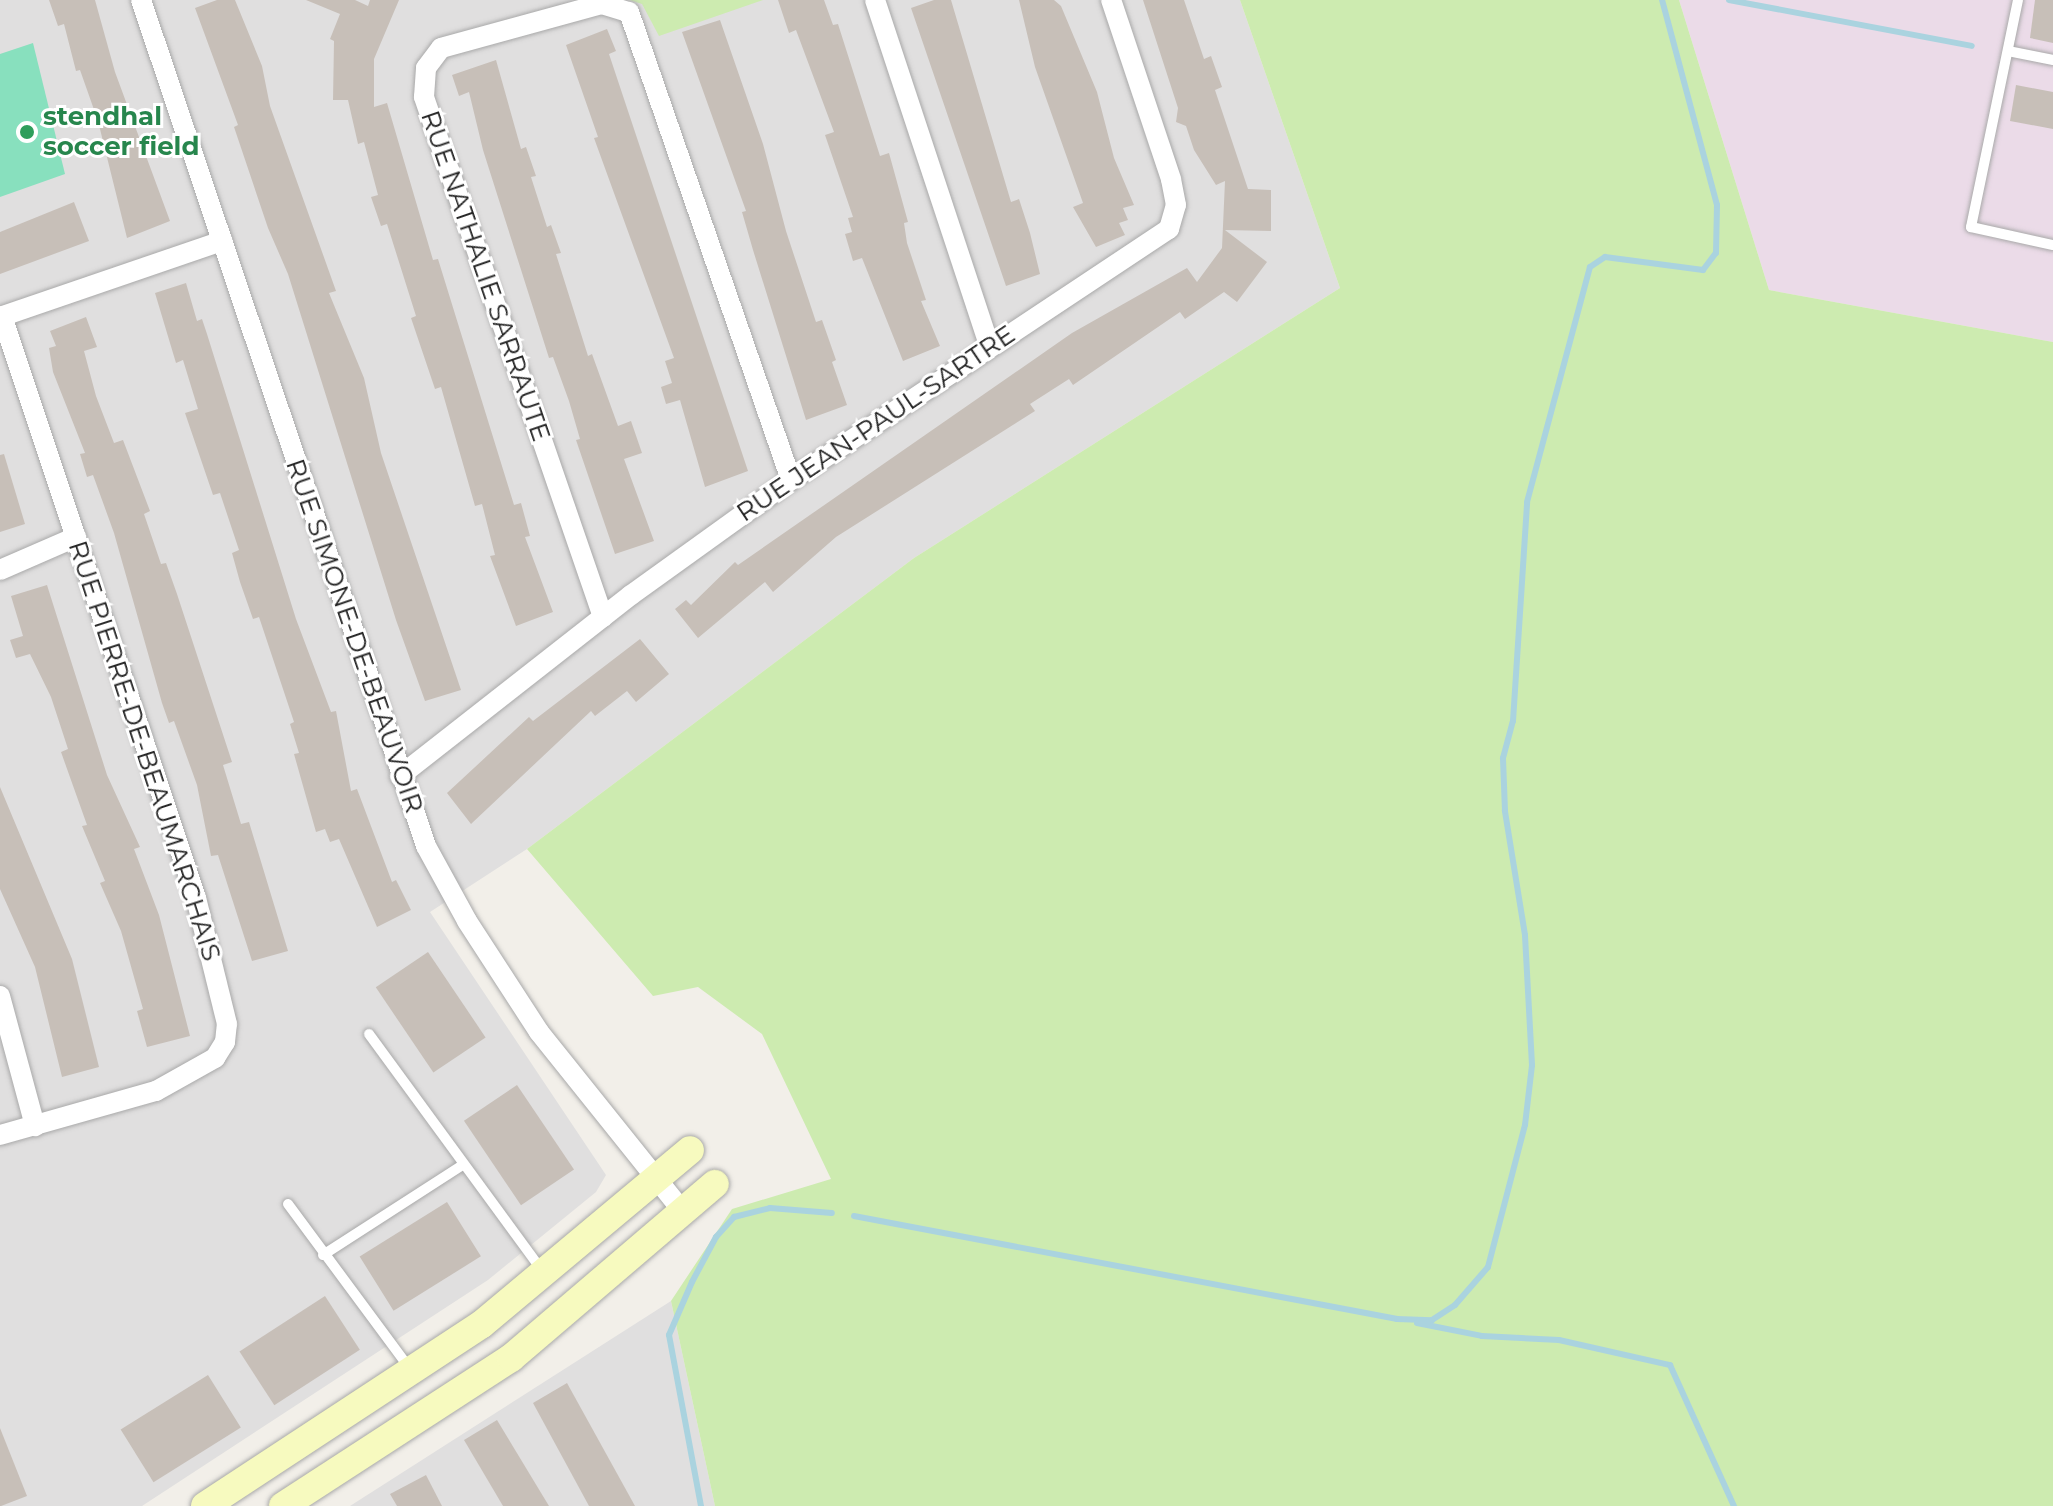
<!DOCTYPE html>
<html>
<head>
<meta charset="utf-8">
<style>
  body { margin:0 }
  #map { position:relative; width:2053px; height:1506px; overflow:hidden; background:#f2efe9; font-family:Montserrat,sans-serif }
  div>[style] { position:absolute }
  .residential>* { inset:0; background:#e0dfdf }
  .industrial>* { inset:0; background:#ebdbe8 }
  .grass>* { inset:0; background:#cdebb0 }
  .pitch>* { inset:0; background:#88e0be }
  .stream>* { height:6px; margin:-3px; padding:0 3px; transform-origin:3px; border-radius:3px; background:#aad3df }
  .building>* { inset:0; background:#c7bfb8; transform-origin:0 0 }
  .roads { filter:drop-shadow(0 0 2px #a9a9a9) drop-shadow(0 0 2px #a9a9a9) }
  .lane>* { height:10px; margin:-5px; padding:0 5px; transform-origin:5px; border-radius:5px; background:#fff }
  .street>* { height:20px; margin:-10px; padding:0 10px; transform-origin:10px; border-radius:10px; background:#fff }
  .secondary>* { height:28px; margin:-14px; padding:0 14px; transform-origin:14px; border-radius:14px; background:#f7fabf }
  .dots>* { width:22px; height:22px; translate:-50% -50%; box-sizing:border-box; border:4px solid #fff; border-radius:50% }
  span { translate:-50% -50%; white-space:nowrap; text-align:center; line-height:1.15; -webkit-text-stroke:6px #fff; paint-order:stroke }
  .leisure-label { font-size:26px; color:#27864d; font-weight:700 }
  .left { translate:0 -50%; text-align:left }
  .street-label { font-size:26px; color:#222 }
</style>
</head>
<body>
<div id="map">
  <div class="residential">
    <i style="clip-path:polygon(0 0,1240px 0,1340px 288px,914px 558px,527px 849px,430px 912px,606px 1175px,596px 1192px,488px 1280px,142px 1506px,0 1506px)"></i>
    <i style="clip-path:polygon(671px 1301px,715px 1506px,350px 1506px)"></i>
  </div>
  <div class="industrial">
    <i style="clip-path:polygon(1679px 0,2053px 0,2053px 342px,1769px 290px)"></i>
  </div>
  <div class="grass">
    <i style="clip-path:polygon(629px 0,763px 0,659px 36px,642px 4px)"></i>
    <i style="clip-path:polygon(1240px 0,1679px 0,1769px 290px,2053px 342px,2053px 1506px,715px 1506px,671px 1301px,732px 1209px,831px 1179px,762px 1034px,698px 987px,653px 996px,527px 849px,914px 558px,1340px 288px)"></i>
  </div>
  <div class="pitch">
    <i style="clip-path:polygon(33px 43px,65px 174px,0 197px,0 54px)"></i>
  </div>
  <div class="stream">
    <i style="left:1729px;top:0;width:247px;rotate:10.7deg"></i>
    <i style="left:854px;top:1216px;width:553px;rotate:10.74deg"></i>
    <i style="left:1397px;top:1319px;width:35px;rotate:2deg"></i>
    <i style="left:1432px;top:1320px;width:27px;rotate:-33deg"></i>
    <i style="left:1455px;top:1305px;width:50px;rotate:-49deg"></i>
    <i style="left:1488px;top:1267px;width:147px;rotate:-75.4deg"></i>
    <i style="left:1525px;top:1125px;width:60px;rotate:-83.3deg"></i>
    <i style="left:1532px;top:1065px;width:130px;rotate:-93.1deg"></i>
    <i style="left:1525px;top:935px;width:126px;rotate:-99.2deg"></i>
    <i style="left:1505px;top:811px;width:53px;rotate:-92.2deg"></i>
    <i style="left:1503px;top:758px;width:38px;rotate:-75deg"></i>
    <i style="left:1513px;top:721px;width:219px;rotate:-86.3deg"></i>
    <i style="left:1527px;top:502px;width:243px;rotate:-75deg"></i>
    <i style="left:1590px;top:267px;width:18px;rotate:-34deg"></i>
    <i style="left:1605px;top:257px;width:99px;rotate:7.6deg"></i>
    <i style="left:1703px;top:270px;width:21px;rotate:-53deg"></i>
    <i style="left:1716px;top:253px;width:48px;rotate:-88.8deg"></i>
    <i style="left:1717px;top:205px;width:212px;rotate:-105deg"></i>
    <i style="left:1417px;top:1323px;width:66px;rotate:11.3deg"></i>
    <i style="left:1482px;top:1336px;width:77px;rotate:3deg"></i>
    <i style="left:1559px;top:1340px;width:114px;rotate:12.7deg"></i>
    <i style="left:1670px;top:1365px;width:155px;rotate:65.6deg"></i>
    <i style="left:701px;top:1506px;width:174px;rotate:-100.6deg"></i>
    <i style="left:669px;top:1335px;width:58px;rotate:-66.5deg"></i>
    <i style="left:692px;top:1282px;width:51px;rotate:-61.9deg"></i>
    <i style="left:716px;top:1237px;width:27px;rotate:-48deg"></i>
    <i style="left:734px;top:1217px;width:37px;rotate:-14deg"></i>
    <i style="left:770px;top:1208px;width:62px;rotate:4.6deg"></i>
  </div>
  <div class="building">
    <i style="clip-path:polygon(49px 0,95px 0,115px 72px,170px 221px,127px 238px,98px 121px,80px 70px,76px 71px,64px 24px,58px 26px)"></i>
    <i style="clip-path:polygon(217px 0,235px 0,262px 66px,270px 106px,336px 291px,329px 293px,364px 378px,381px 453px,461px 690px,425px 701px,396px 620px,288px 274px,268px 228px,234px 127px,238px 125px,195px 8px)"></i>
    <i style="clip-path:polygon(306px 0,355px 0,368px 6px,370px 0,399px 0,374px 59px,374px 107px,387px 103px,433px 260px,438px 259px,514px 505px,521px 503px,530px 536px,525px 537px,553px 612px,516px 626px,490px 556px,495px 555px,482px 504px,475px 506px,441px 387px,435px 389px,411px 318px,416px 316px,387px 224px,381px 226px,371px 197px,378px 195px,364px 142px,358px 144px,348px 100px,333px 100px,334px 41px,330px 39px,340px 14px)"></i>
    <i style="clip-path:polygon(778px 0,824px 0,833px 25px,838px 24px,880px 156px,889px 153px,908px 222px,904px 223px,907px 243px,926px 300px,921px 301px,940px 346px,903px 361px,862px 258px,853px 261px,845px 234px,852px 232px,848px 218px,853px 217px,825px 135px,834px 132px,796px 30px,789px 33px)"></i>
    <i style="clip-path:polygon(934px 0,951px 0,1011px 202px,1019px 199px,1030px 233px,1040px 274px,1006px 286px,911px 8px)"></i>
    <i style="clip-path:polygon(1019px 0,1054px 0,1061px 6px,1097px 92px,1114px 158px,1134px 205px,1123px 208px,1128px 220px,1119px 223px,1125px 235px,1096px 247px,1073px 207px,1083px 203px,1035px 67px)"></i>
    <i style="clip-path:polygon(1143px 0,1184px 0,1204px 59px,1211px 56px,1222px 87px,1215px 90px,1248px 189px,1271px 190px,1271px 231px,1225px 230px,1267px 262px,1237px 302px,1224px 292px,1185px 319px,1180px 312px,1073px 385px,1069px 379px,1030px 404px,1035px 411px,836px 537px,773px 592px,765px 582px,698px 638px,675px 609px,686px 600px,691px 605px,735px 562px,738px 565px,1072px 333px,1187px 268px,1197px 282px,1222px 248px,1225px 181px,1216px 185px,1194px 150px,1186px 126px,1176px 122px,1178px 108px)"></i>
    <i style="clip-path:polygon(2035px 0,2053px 0,2053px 43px,2030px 38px)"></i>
    <i style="clip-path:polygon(720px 20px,763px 144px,786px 231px,816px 322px,822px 320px,836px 360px,832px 362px,847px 405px,806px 420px,753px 250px,742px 212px,746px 211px,682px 32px)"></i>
    <i style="clip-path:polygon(607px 29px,616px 51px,609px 54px,748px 471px,705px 487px,680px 400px,666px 404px,661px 387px,672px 383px,665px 361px,674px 358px,594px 138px,598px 137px,566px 45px)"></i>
    <i style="clip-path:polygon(496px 60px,521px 149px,526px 147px,536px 176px,531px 177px,547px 227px,551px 225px,561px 253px,556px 254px,588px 356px,592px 354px,618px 426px,631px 421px,642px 453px,624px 459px,654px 541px,615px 554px,576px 440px,580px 439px,569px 401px,553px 357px,549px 358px,483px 150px,469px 92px,459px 96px,452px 75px)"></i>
    <i style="clip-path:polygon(2016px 85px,2053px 92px,2053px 129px,2010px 121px)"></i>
    <i style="clip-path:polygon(74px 202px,89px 241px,0 274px,0 232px)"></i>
    <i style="clip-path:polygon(186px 283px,197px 321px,202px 319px,207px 334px,296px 619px,331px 712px,336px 711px,351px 791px,357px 789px,392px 882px,396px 880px,411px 910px,377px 927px,339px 839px,330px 842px,325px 829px,316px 832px,294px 754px,299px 753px,290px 724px,294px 722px,259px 617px,253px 619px,240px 582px,232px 553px,239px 550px,220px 493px,213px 495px,185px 413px,198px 409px,183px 360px,176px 363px,155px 293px)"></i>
    <i style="clip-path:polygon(86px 317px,97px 347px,84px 351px,96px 396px,114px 443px,123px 440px,150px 511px,144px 514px,161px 564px,166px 563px,177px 594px,232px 762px,223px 765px,241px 824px,249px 822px,288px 951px,252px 961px,218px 855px,211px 856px,197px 785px,174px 721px,169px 723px,162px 703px,114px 533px,93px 475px,87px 477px,80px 454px,85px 453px,53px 372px,49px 348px,56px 346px,50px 331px)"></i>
    <i style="clip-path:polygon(4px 454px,25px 524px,0 532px,0 455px)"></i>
    <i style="clip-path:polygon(47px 585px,107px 775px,140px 847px,134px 849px,159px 915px,190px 1036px,147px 1047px,137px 1011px,143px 1009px,121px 931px,100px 883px,105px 881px,82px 826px,87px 825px,61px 752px,68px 749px,51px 697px,30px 654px,16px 658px,10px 640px,23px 636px,11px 596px)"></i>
    <i style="clip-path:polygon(640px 639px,669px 674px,636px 702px,627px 691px,595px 716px,591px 711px,471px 824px,447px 793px,529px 717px,533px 721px)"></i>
    <i style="clip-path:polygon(0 787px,72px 959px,99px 1067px,62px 1077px,35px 967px,0 889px)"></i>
    <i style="left:428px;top:952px;width:103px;height:63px;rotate:56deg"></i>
    <i style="left:517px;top:1085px;width:102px;height:64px;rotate:56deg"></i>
    <i style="left:447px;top:1202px;width:64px;height:103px;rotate:58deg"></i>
    <i style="left:325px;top:1296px;width:64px;height:102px;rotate:57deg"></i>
    <i style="left:208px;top:1375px;width:62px;height:103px;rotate:58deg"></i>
    <i style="clip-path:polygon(567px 1383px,635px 1506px,589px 1506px,533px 1403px)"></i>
    <i style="clip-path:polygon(497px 1420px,549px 1506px,503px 1506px,464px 1440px)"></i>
    <i style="clip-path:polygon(0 1428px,27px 1496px,1px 1506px,0 1506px)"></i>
    <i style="clip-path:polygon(426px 1475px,442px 1506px,397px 1506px,390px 1494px)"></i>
  </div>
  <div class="roads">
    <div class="lane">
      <i style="left:2018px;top:0;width:232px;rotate:101.7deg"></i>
      <i style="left:1971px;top:227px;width:84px;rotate:12.4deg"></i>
      <i style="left:2008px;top:51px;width:46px;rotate:11.3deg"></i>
      <i style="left:369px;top:1034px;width:295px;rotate:53.8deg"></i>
      <i style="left:288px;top:1204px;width:207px;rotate:53.5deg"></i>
      <i style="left:323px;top:1255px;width:164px;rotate:-32.8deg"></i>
    </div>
    <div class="street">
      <i style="left:141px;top:0;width:893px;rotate:71.38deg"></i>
      <i style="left:426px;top:846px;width:85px;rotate:61.3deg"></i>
      <i style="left:467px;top:921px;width:132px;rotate:57deg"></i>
      <i style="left:539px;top:1032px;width:231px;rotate:51.3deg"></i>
      <i style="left:875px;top:0;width:363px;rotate:71.7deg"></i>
      <i style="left:0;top:317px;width:235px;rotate:-18.9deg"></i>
      <i style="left:0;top:570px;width:83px;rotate:-23.5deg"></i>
      <i style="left:603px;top:617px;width:550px;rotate:-109deg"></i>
      <i style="left:424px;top:97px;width:29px;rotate:-86deg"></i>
      <i style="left:426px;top:68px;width:25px;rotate:-53deg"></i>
      <i style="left:441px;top:48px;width:167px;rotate:-15.3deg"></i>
      <i style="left:602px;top:4px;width:28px;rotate:17deg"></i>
      <i style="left:629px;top:12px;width:495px;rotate:70.9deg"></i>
      <i style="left:400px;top:776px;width:293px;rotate:-38.1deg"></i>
      <i style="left:631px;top:595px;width:197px;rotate:-35.7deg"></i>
      <i style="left:791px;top:480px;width:454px;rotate:-33.6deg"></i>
      <i style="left:1169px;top:229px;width:25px;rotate:-74deg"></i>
      <i style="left:1176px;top:205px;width:26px;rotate:-101deg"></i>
      <i style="left:1171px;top:179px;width:189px;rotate:-108.5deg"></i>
      <i style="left:0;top:996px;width:135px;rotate:74.9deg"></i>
      <i style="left:0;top:1135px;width:162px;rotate:-15.8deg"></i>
      <i style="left:156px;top:1091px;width:68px;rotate:-29.2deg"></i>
      <i style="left:215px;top:1058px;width:19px;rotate:-58deg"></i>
      <i style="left:225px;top:1042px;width:18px;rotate:-84deg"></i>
      <i style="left:227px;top:1024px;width:130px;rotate:-103.8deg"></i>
      <i style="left:196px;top:898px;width:613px;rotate:-108.43deg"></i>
    </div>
    <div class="secondary">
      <i style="left:205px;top:1506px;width:331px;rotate:-33.3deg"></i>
      <i style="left:482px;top:1324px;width:271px;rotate:-39.9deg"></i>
      <i style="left:283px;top:1506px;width:272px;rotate:-33deg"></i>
      <i style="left:511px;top:1358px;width:268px;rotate:-40.5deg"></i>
    </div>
  </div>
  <div class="dots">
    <i style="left:27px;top:132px;background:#2e9e5b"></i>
  </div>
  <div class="leisure-label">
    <span class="left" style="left:43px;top:132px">stendhal<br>soccer field</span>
  </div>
  <div class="street-label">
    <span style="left:485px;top:276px;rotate:71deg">RUE NATHALIE SARRAUTE</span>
    <span style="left:876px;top:424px;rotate:-34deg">RUE JEAN-PAUL-SARTRE</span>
    <span style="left:354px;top:636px;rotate:71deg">RUE SIMONE-DE-BEAUVOIR</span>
    <span style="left:144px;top:751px;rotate:72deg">RUE PIERRE-DE-BEAUMARCHAIS</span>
  </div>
</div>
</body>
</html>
